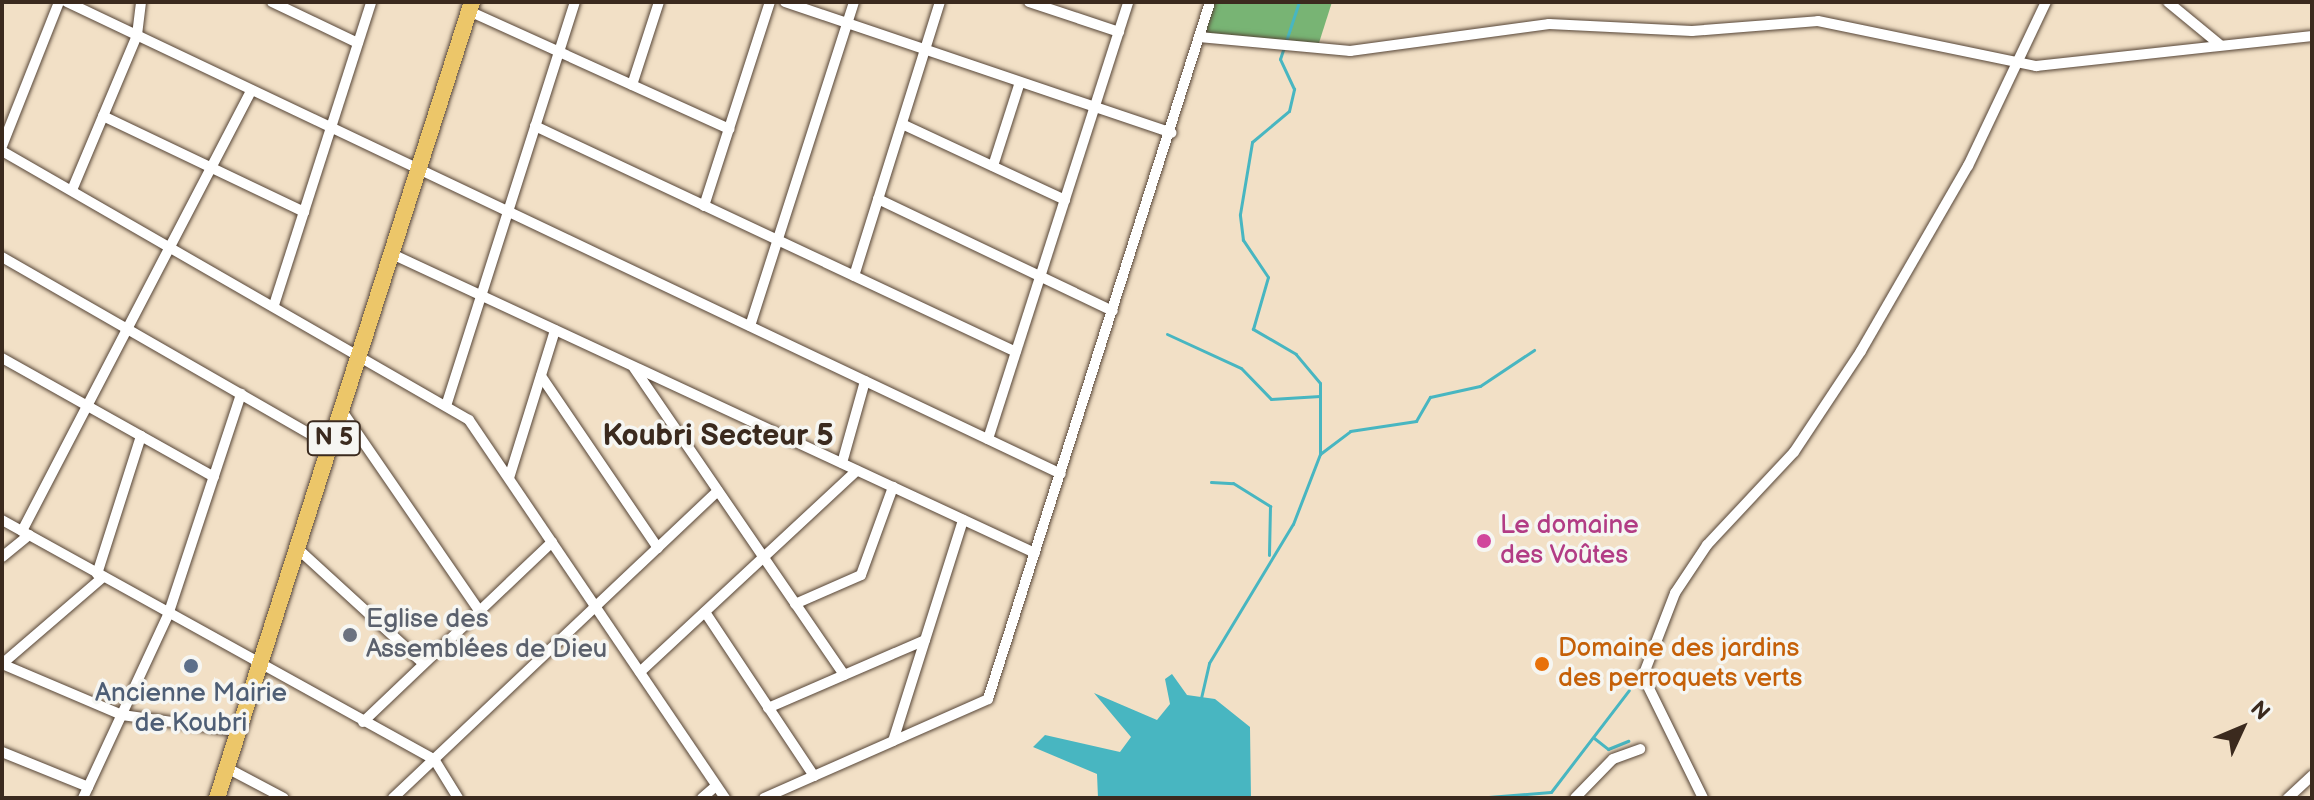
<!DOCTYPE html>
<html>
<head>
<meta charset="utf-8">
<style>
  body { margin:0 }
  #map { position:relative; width:2314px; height:800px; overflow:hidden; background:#f2e0c6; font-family:"Balsamiq Sans",sans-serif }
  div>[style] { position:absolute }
  .forest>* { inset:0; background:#78b474 }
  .water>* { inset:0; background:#48b6c1 }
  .stream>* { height:3px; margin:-1.5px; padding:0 1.5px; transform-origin:1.5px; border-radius:1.5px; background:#48b6c1 }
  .roads { filter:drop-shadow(0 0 2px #564537) drop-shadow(0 0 2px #564537) }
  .minor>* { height:10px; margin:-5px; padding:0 5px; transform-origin:5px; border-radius:5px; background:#fff }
  .trunk>* { height:16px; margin:-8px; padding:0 8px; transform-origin:8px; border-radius:8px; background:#ecc669 }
  .dots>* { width:22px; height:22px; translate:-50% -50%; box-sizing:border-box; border:4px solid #f6f6f2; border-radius:50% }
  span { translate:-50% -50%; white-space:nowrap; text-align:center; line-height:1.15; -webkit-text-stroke:7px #f6f6f2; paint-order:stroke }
  .shield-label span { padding:2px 6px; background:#f6f6f2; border:2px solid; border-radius:6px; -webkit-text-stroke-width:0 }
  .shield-label { font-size:24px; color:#3b2a1e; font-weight:700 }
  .hotel-label { font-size:26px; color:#b23c85 }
  .left { translate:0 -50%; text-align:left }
  .worship-label { font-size:26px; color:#5b616d }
  .food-label { font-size:26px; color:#c56008 }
  .service-label { font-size:26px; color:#4e5e75 }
  .quarter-label { font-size:30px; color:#3b2a1e; font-weight:700 }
  .frame { position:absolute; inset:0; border:4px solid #3b2a1e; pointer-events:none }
  .north { position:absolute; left:2202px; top:688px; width:80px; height:80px; -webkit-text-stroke:6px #f6f6f2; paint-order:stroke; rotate:46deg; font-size:22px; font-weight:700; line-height:32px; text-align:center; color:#3b2a1e }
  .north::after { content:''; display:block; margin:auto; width:28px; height:36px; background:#3b2a1e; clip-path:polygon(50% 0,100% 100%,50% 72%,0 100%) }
</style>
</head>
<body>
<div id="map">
  <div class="forest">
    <i style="clip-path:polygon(1210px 2px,1332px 2px,1318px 46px,1199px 37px)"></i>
  </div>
  <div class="water">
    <i style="clip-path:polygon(1172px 674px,1187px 695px,1215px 699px,1250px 727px,1251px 798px,1098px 798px,1097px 774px,1033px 747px,1045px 735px,1120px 752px,1131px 737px,1094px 693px,1157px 720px,1170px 704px,1165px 679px)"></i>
  </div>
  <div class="stream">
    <i style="left:1167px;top:334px;width:81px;rotate:24.7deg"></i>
    <i style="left:1241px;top:368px;width:43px;rotate:45.9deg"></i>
    <i style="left:1271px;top:399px;width:49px;rotate:-3.5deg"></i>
    <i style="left:1320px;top:454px;width:38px;rotate:-37deg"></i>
    <i style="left:1350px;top:431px;width:67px;rotate:-8.6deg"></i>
    <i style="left:1416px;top:421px;width:28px;rotate:-60deg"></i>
    <i style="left:1430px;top:397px;width:51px;rotate:-12.4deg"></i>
    <i style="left:1480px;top:386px;width:65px;rotate:-33.7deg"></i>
    <i style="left:1211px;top:482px;width:22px;rotate:3deg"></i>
    <i style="left:1233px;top:483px;width:44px;rotate:31.9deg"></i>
    <i style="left:1270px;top:506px;width:49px;rotate:91.2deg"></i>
    <i style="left:1201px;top:698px;width:36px;rotate:-77deg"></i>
    <i style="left:1209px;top:663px;width:162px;rotate:-58.9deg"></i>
    <i style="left:1293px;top:524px;width:75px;rotate:-68.9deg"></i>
    <i style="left:1320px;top:454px;width:71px;rotate:-90deg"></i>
    <i style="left:1320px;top:383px;width:38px;rotate:-130deg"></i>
    <i style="left:1296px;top:354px;width:50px;rotate:-149.8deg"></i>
    <i style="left:1253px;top:329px;width:54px;rotate:-73.9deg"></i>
    <i style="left:1268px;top:277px;width:45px;rotate:-124deg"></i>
    <i style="left:1243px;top:240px;width:26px;rotate:-97deg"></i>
    <i style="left:1240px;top:214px;width:73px;rotate:-80.5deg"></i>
    <i style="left:1252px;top:142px;width:48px;rotate:-40deg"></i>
    <i style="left:1289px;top:111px;width:23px;rotate:-77deg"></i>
    <i style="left:1294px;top:89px;width:33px;rotate:-115deg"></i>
    <i style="left:1280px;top:59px;width:60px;rotate:-71.6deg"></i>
    <i style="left:1594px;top:738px;width:18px;rotate:38deg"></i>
    <i style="left:1608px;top:749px;width:22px;rotate:-22deg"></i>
    <i style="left:1476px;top:798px;width:75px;rotate:-4.6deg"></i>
    <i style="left:1551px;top:792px;width:128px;rotate:-52.6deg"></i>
  </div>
  <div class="roads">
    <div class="minor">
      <i style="left:67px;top:2px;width:1100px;rotate:25.4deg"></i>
      <i style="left:272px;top:2px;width:95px;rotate:25.5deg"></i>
      <i style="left:785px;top:2px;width:408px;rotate:18.7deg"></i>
      <i style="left:1029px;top:2px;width:95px;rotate:18.4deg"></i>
      <i style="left:2168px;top:2px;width:66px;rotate:39.5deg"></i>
      <i style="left:469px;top:11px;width:286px;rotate:24.4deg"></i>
      <i style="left:1199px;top:37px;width:152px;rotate:5.3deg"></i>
      <i style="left:1350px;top:51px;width:201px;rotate:-7.7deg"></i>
      <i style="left:1549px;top:24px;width:143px;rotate:2.8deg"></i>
      <i style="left:1692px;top:31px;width:126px;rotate:-4.5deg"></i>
      <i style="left:1818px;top:21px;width:223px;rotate:11.7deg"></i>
      <i style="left:2036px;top:66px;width:278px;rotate:-6.2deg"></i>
      <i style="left:632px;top:85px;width:87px;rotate:-72deg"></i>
      <i style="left:103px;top:116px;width:223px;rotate:25.5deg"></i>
      <i style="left:902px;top:124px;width:180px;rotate:25deg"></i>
      <i style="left:535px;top:126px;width:531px;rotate:25.17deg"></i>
      <i style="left:2px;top:146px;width:155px;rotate:-68.4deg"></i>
      <i style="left:2px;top:151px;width:539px;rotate:29.94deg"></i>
      <i style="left:469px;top:420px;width:457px;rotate:55.9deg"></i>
      <i style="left:993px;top:166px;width:88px;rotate:-72.2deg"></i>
      <i style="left:72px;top:190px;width:168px;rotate:-67.2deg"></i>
      <i style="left:137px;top:35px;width:33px;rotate:-83deg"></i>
      <i style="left:878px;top:199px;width:260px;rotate:25.5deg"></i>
      <i style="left:704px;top:206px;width:214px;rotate:-72.1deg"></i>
      <i style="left:392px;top:254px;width:709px;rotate:24.94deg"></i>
      <i style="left:2px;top:257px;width:379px;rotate:29.9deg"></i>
      <i style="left:854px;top:276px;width:287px;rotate:-72.6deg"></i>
      <i style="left:274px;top:305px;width:318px;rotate:-72.2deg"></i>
      <i style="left:750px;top:326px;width:340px;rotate:-72.2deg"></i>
      <i style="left:2px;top:358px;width:243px;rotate:29.3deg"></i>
      <i style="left:634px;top:368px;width:372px;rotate:55.6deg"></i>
      <i style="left:541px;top:376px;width:208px;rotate:55.8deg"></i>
      <i style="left:446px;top:406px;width:424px;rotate:-72.3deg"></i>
      <i style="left:342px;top:411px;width:242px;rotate:55.5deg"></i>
      <i style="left:988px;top:439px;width:459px;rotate:-72.2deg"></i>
      <i style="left:842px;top:463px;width:85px;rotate:-74.3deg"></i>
      <i style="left:509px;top:478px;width:155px;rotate:-72.7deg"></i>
      <i style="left:2px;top:520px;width:494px;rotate:29deg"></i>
      <i style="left:434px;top:759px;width:46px;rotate:58.4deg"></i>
      <i style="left:22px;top:531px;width:497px;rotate:-62.5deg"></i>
      <i style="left:298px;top:549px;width:169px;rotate:42.4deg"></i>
      <i style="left:2px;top:557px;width:35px;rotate:-39deg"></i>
      <i style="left:97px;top:574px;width:145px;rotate:-72.3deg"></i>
      <i style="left:795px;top:604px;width:72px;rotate:-23.7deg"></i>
      <i style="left:861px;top:575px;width:94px;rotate:-70deg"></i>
      <i style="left:705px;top:612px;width:197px;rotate:56.4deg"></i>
      <i style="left:2px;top:664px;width:130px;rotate:23deg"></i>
      <i style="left:122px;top:715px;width:117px;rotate:7.9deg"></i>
      <i style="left:2px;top:664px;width:133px;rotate:-40.7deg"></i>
      <i style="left:640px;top:672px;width:296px;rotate:-42.9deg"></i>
      <i style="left:768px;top:708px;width:171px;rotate:-23.4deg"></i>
      <i style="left:363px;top:722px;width:261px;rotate:-43.6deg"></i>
      <i style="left:893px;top:741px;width:232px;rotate:-72.4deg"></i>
      <i style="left:2px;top:752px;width:93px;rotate:22.1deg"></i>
      <i style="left:227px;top:768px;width:64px;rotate:27.8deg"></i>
      <i style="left:83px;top:798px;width:202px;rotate:-65.1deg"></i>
      <i style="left:168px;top:615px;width:233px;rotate:-71.7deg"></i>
      <i style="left:393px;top:798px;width:447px;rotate:-43.4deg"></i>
      <i style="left:702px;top:798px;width:18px;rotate:-41deg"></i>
      <i style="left:764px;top:798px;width:245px;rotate:-23.8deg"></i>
      <i style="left:988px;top:699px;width:732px;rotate:-72.33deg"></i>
      <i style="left:1575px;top:798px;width:54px;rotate:-45.7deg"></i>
      <i style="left:1613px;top:759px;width:29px;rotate:-20deg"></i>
      <i style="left:1703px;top:798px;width:136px;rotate:-116.2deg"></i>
      <i style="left:1643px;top:676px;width:89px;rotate:-68.9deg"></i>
      <i style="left:1675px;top:593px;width:58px;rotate:-56.3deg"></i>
      <i style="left:1707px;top:545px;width:127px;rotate:-46.9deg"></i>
      <i style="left:1794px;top:452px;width:121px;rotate:-56.4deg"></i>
      <i style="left:1861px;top:351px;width:214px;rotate:-60deg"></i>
      <i style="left:1968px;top:166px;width:182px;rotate:-64.6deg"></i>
      <i style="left:2288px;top:798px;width:33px;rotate:-43deg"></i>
    </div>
    <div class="trunk">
      <i style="left:217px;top:798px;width:836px;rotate:-72.24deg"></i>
    </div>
  </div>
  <div class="dots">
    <i style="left:1484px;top:541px;background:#d1479c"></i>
    <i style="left:350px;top:635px;background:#6b7280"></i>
    <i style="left:1542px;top:664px;background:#e8710a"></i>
    <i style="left:191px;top:666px;background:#5c6f8a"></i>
  </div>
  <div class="shield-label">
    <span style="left:334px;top:438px">N 5</span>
  </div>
  <div class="hotel-label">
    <span class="left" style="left:1500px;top:541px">Le domaine<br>des Voûtes</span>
  </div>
  <div class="worship-label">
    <span class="left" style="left:366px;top:635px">Eglise des<br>Assemblées de Dieu</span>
  </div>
  <div class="food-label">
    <span class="left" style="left:1558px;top:664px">Domaine des jardins<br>des perroquets verts</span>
  </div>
  <div class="service-label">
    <span style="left:191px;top:709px">Ancienne Mairie<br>de Koubri</span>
  </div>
  <div class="quarter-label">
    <span style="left:718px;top:436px">Koubri Secteur 5</span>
  </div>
  <div class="frame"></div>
  <div class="north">N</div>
</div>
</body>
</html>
